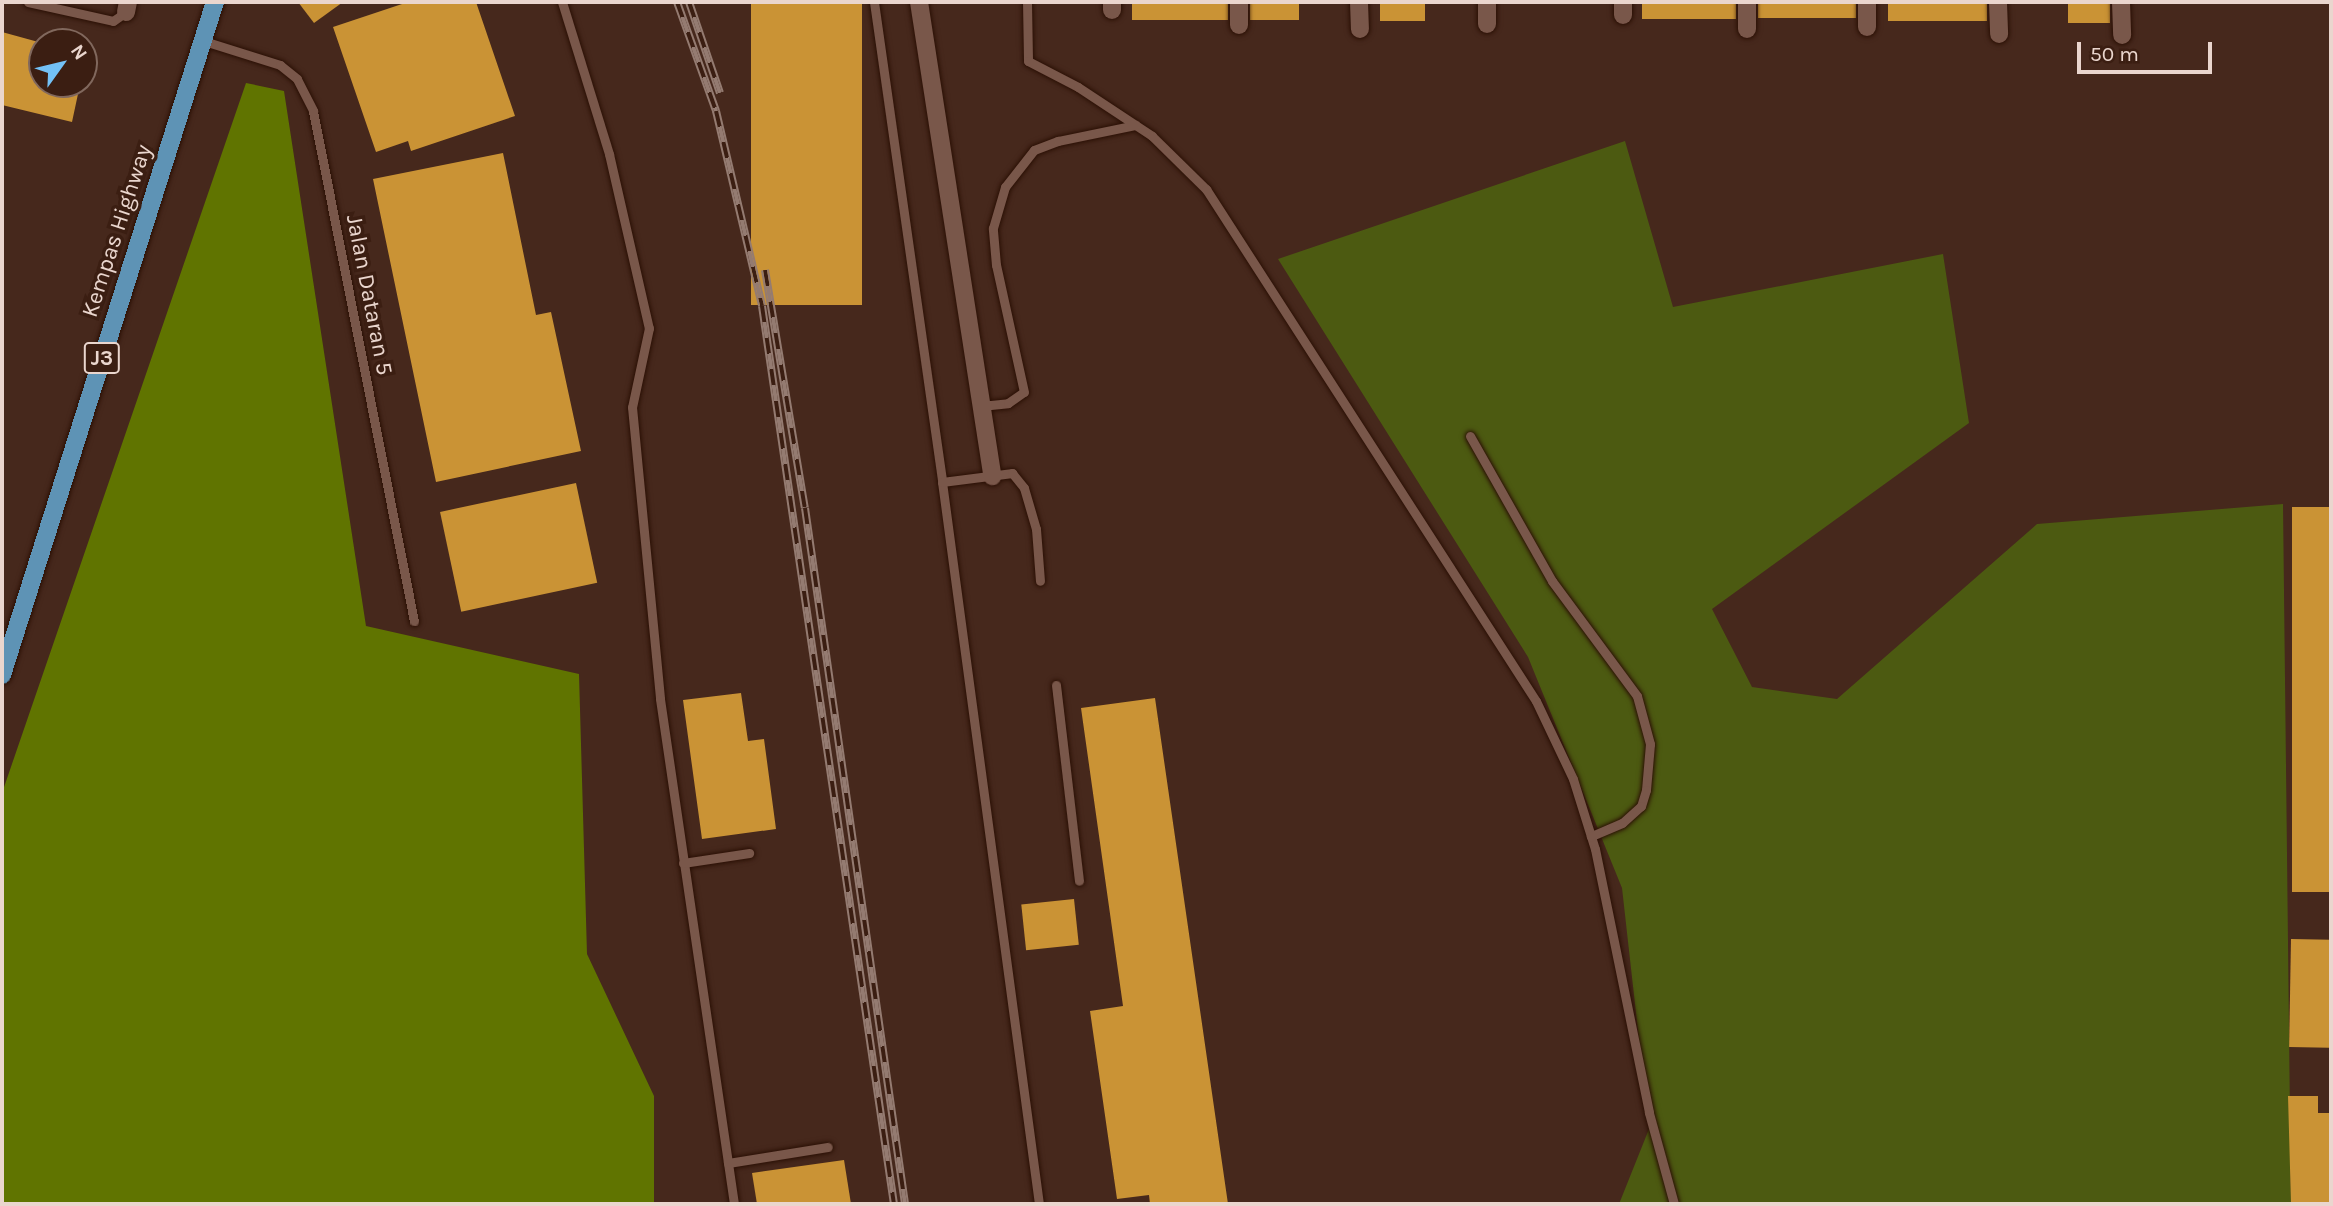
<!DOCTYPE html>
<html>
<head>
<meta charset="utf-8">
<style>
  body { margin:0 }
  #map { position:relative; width:2333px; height:1206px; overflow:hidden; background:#46281c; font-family:Karla,sans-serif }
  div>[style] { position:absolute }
  .green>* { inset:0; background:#4c5a11 }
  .forest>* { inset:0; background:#607400 }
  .building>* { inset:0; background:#ca9335; transform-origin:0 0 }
  .roads { filter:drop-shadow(0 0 2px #2b1005) drop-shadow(0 0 2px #2b1005) }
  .service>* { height:9px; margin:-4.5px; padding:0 4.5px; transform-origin:4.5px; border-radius:4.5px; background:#79574a }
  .minor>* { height:18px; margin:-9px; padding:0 9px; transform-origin:9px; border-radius:9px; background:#79574a }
  .primary>* { height:18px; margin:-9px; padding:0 9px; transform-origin:9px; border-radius:9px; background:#5e93b5 }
  .rail>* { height:8px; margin-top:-4px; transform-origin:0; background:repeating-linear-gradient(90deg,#3b1e12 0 16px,#947b71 0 32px); box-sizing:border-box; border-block:2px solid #947b71 }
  span { translate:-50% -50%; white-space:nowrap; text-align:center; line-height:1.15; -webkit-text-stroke:7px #3b1e12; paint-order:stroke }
  .shield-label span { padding:2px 5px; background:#3b1e12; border:2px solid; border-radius:5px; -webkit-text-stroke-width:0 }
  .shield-label { font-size:21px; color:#ead6ce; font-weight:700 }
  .street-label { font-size:23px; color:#ead6ce }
  .frame { position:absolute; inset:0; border:4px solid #ead6ce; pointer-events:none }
  .north { position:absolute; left:28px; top:28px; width:70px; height:70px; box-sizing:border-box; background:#3b1e12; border:2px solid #81685d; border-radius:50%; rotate:56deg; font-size:19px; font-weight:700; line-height:28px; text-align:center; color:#ead6ce }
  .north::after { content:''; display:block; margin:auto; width:24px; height:32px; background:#73c1f6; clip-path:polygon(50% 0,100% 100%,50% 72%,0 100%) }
  .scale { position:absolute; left:2077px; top:42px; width:135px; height:32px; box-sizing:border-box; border:4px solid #ead6ce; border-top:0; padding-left:9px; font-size:21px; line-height:24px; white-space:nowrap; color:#ead6ce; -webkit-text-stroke:5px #3b1e12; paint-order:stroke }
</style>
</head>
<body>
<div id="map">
  <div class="green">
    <i style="clip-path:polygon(1625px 141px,1673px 307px,1943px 254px,1969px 423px,1712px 609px,1752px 687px,1837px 699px,2037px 524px,2283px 504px,2291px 1204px,1619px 1204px,1649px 1129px,1622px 888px,1528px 657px,1278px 259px)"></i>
  </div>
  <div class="forest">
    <i style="clip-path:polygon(246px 83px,284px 91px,366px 626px,579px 674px,587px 954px,654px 1096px,654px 1204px,2px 1204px,2px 793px)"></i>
  </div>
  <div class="building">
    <i style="clip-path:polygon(298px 2px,343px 2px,314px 23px)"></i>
    <i style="clip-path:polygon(408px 2px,476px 2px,515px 116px,411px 151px,408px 141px,376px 152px,333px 27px)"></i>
    <i style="left:751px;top:2px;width:111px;height:303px"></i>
    <i style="left:1132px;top:2px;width:96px;height:18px"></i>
    <i style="left:1250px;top:2px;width:49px;height:18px"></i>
    <i style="left:1380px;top:2px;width:45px;height:19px"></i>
    <i style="left:1642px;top:2px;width:94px;height:17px"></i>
    <i style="left:1758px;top:2px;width:98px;height:16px"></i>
    <i style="left:1888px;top:2px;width:99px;height:19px"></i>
    <i style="left:2068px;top:2px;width:42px;height:21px"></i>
    <i style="clip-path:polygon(2px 32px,42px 43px,42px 85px,78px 94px,72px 122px,2px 105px)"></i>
    <i style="clip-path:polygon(503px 153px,536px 315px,551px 312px,581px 451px,436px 482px,373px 179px)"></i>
    <i style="left:576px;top:483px;width:102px;height:139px;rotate:78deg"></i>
    <i style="left:2331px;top:507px;width:385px;height:39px;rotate:90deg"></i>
    <i style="clip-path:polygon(741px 693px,748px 741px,764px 739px,776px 829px,702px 839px,683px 700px)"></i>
    <i style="clip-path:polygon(1155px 698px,1228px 1204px,1150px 1204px,1149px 1195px,1117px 1199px,1090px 1011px,1123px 1006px,1081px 708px)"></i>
    <i style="left:1074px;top:899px;width:46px;height:53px;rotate:84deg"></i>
    <i style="left:2291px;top:939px;width:40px;height:108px;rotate:1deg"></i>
    <i style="clip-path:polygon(2288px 1096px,2318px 1096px,2318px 1113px,2331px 1113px,2331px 1204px,2291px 1204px)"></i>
    <i style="clip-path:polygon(844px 1160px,851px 1204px,757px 1204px,752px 1173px)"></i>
  </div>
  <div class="roads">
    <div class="service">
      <i style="left:28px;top:2px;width:87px;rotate:12.6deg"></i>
      <i style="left:113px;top:21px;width:16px;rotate:-35deg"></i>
      <i style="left:562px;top:2px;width:159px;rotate:72.8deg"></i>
      <i style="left:609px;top:154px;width:179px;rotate:77.1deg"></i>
      <i style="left:649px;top:328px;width:81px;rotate:102.1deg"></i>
      <i style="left:632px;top:407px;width:293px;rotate:84.5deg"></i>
      <i style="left:660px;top:699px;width:510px;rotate:81.66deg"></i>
      <i style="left:874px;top:2px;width:485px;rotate:81.9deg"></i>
      <i style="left:1027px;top:2px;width:59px;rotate:89deg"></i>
      <i style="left:1028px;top:61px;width:56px;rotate:27.5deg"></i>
      <i style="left:1078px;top:87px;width:89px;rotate:33.5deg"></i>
      <i style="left:1152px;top:136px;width:76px;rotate:44.5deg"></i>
      <i style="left:1206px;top:189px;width:609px;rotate:57.2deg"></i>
      <i style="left:1536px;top:701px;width:86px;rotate:64.6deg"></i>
      <i style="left:1573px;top:779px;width:73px;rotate:72.6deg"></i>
      <i style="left:1595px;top:849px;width:269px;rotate:78.4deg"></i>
      <i style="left:1649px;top:1113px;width:94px;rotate:74.6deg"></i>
      <i style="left:204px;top:41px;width:80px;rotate:17.5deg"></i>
      <i style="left:280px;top:65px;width:22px;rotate:39deg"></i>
      <i style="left:297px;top:79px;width:36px;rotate:63deg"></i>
      <i style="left:313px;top:111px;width:520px;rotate:78.8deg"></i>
      <i style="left:981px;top:406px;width:27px;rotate:-6deg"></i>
      <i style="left:1008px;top:403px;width:19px;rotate:-35deg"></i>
      <i style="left:1024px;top:392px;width:130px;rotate:-102.4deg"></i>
      <i style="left:996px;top:265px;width:37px;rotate:-95deg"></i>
      <i style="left:993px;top:228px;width:43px;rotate:-73.7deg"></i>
      <i style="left:1005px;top:187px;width:47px;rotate:-51.9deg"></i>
      <i style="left:1034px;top:150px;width:26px;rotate:-21deg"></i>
      <i style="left:1058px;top:141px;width:79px;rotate:-11.7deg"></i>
      <i style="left:1470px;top:436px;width:167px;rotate:60.5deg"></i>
      <i style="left:1552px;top:581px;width:143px;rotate:53.5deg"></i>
      <i style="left:1637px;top:696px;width:50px;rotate:74.8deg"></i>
      <i style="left:1650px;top:744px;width:46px;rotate:95deg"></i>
      <i style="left:1646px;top:790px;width:17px;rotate:107deg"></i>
      <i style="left:1641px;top:806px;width:25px;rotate:138deg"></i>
      <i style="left:1622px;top:823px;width:34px;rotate:157deg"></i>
      <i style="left:1056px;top:685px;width:197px;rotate:83.3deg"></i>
      <i style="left:683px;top:863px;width:67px;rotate:-8.6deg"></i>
      <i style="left:728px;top:1163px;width:101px;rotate:-9.1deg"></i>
      <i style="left:1039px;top:1204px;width:728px;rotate:-97.65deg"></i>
      <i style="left:942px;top:482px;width:71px;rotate:-7.3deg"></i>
      <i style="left:1012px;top:473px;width:19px;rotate:51deg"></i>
      <i style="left:1024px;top:488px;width:43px;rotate:73.7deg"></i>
      <i style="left:1036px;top:529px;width:52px;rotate:85.6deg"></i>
    </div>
    <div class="minor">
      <i style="left:919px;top:2px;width:480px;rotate:81.2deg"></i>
      <i style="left:1239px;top:2px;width:23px;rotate:90deg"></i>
      <i style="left:1359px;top:2px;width:27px;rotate:88deg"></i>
      <i style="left:1623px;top:2px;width:13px;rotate:90deg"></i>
      <i style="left:1747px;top:2px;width:27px;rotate:90deg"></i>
      <i style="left:1867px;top:2px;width:25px;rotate:90deg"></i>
      <i style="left:1998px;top:2px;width:32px;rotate:88deg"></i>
      <i style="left:2121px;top:2px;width:33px;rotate:88deg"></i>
      <i style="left:1112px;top:10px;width:8px;rotate:-90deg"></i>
      <i style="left:126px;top:12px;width:10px;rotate:-79deg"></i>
      <i style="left:1487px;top:24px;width:22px;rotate:-90deg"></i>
    </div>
    <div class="primary">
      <i style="left:2px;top:675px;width:706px;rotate:-72.44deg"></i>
    </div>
  </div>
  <div class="rail">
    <i style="left:677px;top:2px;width:116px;rotate:70.3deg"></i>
    <i style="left:716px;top:111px;width:200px;rotate:76.7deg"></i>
    <i style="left:762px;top:306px;width:908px;rotate:81.64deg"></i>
    <i style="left:689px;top:2px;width:96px;rotate:71.2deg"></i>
    <i style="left:765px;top:270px;width:241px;rotate:80.5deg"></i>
    <i style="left:805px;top:508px;width:703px;rotate:81.82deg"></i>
  </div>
  <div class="shield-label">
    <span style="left:102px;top:358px">J3</span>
  </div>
  <div class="street-label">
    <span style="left:117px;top:231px;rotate:-72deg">Kempas Highway</span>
    <span style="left:369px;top:295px;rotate:79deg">Jalan Dataran 5</span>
  </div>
  <div class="frame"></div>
  <div class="north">N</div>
  <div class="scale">50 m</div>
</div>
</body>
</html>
